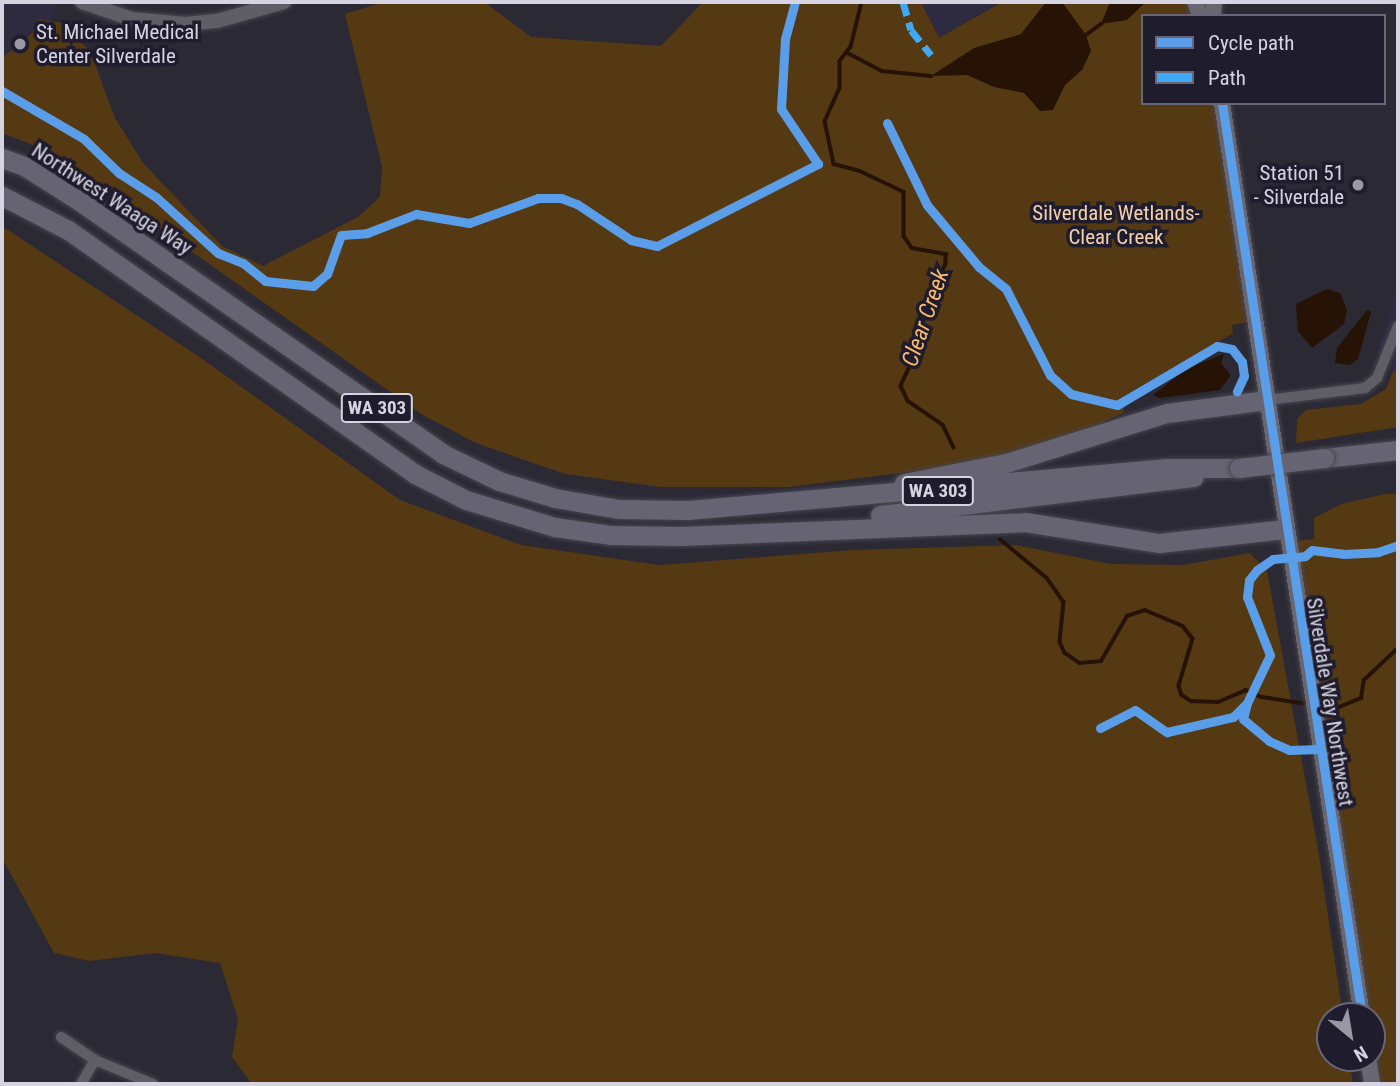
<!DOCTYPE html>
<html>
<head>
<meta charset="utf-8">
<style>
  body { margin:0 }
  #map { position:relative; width:1400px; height:1086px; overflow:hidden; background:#2b2934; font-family:"Roboto Condensed",sans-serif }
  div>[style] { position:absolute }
  .built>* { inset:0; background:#2e2b41 }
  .green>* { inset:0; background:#553913 }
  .water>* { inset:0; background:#261305 }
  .stream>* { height:3.5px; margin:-1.75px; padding:0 1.75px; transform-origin:1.75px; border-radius:1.75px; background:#261305 }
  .roads { filter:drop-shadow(0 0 2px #47454e) drop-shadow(0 0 2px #47454e) }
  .minor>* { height:10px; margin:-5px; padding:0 5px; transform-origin:5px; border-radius:5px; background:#5f5e66 }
  .tertiary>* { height:14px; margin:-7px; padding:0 7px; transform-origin:7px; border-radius:7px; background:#5f5e66 }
  .secondary>* { height:16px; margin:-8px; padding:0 8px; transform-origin:8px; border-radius:8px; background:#686771 }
  .trunk>* { height:19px; margin:-9.5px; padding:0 9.5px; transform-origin:9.5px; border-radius:9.5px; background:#666472 }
  .bridges { filter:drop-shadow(0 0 2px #47454e) drop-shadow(0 0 2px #47454e) }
  .trunk-bridge>* { height:19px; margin:-9.5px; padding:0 9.5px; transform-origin:9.5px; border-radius:9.5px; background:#666472 }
  .quiet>* { height:7px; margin-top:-3.5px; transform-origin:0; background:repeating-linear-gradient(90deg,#3fa9f5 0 14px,transparent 0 21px) }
  .cycleway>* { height:9px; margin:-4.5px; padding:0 4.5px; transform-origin:4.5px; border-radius:4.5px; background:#5a9eea }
  .dots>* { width:19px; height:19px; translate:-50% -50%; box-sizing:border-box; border:4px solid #1f1c2e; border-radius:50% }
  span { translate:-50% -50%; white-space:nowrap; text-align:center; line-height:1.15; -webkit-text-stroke:7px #1f1c2e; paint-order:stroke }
  .shield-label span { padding:2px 5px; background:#1f1c2e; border:2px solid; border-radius:5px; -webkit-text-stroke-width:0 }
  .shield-label { font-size:19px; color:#d5d4e0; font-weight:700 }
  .poi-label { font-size:21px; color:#d5d4e0 }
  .left { translate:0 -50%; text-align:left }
  .right { translate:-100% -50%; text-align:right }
  .street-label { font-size:21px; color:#d5d4e0 }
  .park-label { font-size:21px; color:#f4d2ad }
  .water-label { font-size:23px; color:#fcb96b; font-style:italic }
  .frame { position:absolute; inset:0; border:4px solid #d5d4e0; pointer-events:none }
  .legend { position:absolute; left:1141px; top:14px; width:245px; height:91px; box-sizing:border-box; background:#1f1c2e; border:2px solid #686675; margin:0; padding:9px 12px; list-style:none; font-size:21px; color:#d5d4e0 }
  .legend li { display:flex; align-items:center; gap:14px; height:35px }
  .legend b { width:35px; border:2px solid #686675 }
  .north { position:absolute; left:1316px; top:1002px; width:70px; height:70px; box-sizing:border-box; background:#1f1c2e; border:2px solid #686675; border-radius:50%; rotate:150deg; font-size:19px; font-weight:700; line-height:28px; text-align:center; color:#d5d4e0 }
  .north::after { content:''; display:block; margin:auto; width:24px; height:32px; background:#9a98a4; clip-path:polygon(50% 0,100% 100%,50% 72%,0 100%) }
</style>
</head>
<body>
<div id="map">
  <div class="built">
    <i style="clip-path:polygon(2px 2px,52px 2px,57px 7px,18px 86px,2px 81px)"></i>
    <i style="clip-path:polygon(921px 2px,999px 2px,939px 38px)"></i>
    <i style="clip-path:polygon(1398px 283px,1398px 371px,1393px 371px,1377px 352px)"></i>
  </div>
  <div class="green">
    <i style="clip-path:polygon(384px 2px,484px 2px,531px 37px,661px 46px,703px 2px,921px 2px,939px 38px,1002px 2px,1185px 2px,1196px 16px,1143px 16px,1143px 103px,1222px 103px,1254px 321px,1232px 325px,1233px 333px,1127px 394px,1123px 413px,1054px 444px,980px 463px,789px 487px,661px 487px,565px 474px,476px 443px,423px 415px,51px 152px,2px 133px,2px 58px,32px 33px,39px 19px,62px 23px,90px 51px,115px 118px,143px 163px,222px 246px,263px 266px,358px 217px,380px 197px,382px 167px,345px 14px)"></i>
    <i style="clip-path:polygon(2px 226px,201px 358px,400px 500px,521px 545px,659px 565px,853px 550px,1016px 545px,1111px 564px,1183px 565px,1250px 553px,1267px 571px,1318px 849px,1343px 1016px,1330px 1016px,1330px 1058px,1349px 1058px,1353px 1084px,252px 1084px,232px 1057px,238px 1019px,220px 963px,155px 953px,89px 961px,54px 953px,2px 858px)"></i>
    <i style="clip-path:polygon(1393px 371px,1398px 371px,1398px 427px,1296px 443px,1297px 419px,1306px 410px,1361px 404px,1386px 389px)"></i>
    <i style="clip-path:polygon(1385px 494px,1398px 494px,1398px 1084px,1372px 1084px,1372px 1016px,1362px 1016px,1287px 542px,1314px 539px,1314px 518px,1341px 504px)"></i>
  </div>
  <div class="water">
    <i style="clip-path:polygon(1046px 2px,1062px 2px,1086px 35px,1091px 51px,1082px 70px,1065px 85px,1053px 110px,1040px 111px,1024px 93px,994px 87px,967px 75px,931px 76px,974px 48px,1021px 34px)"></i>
    <i style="clip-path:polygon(1110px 2px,1146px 2px,1127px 20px,1101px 24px)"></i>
    <i style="clip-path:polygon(1327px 289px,1340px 293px,1347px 310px,1344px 324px,1312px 348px,1298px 331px,1296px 304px)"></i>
    <i style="clip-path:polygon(1367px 310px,1371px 312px,1358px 359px,1350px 365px,1335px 363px,1337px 348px)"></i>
    <i style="clip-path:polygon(1224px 354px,1221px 363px,1231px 375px,1220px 390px,1160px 398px,1153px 395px,1188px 368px)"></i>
  </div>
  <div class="stream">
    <i style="left:862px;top:2px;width:46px;rotate:103.7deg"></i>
    <i style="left:851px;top:47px;width:18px;rotate:128deg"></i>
    <i style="left:840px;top:61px;width:27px;rotate:90deg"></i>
    <i style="left:840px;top:88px;width:36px;rotate:114deg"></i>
    <i style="left:825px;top:121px;width:44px;rotate:78.2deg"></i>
    <i style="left:834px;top:164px;width:27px;rotate:15deg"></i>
    <i style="left:860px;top:171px;width:49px;rotate:25.5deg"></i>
    <i style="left:904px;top:192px;width:44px;rotate:90deg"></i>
    <i style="left:904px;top:236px;width:14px;rotate:56deg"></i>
    <i style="left:912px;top:248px;width:35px;rotate:10deg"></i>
    <i style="left:946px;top:254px;width:10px;rotate:90deg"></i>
    <i style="left:946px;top:264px;width:58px;rotate:115.7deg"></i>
    <i style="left:921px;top:316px;width:33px;rotate:95deg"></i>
    <i style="left:918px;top:349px;width:41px;rotate:114.7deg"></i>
    <i style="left:901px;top:386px;width:17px;rotate:65deg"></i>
    <i style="left:908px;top:401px;width:42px;rotate:34.4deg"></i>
    <i style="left:943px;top:425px;width:25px;rotate:64deg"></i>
    <i style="left:1086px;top:35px;width:19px;rotate:-36deg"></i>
    <i style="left:848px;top:53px;width:38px;rotate:28deg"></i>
    <i style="left:882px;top:71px;width:49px;rotate:5.8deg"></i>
    <i style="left:1000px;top:539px;width:61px;rotate:39.7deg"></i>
    <i style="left:1047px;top:578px;width:29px;rotate:55deg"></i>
    <i style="left:1064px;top:602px;width:40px;rotate:95.7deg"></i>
    <i style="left:1060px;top:642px;width:12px;rotate:66deg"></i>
    <i style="left:1065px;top:653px;width:18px;rotate:34deg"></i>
    <i style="left:1080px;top:663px;width:21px;rotate:-5deg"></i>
    <i style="left:1101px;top:661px;width:52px;rotate:-60deg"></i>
    <i style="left:1127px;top:616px;width:19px;rotate:-18deg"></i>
    <i style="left:1145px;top:610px;width:41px;rotate:22.8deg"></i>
    <i style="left:1183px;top:626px;width:16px;rotate:52deg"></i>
    <i style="left:1193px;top:639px;width:49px;rotate:106.6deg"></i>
    <i style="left:1179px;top:686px;width:9px;rotate:72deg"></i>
    <i style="left:1182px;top:695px;width:11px;rotate:34deg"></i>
    <i style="left:1191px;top:701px;width:27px;rotate:2deg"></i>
    <i style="left:1218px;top:702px;width:30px;rotate:-23deg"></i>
    <i style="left:1246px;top:690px;width:17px;rotate:24deg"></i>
    <i style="left:1262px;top:697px;width:47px;rotate:8.7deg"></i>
    <i style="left:1319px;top:705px;width:20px;rotate:6deg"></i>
    <i style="left:1339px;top:707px;width:24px;rotate:-22deg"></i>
    <i style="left:1361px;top:698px;width:18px;rotate:-81deg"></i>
    <i style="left:1364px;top:680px;width:47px;rotate:-43.3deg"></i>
  </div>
  <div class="roads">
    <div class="minor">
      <i style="left:1267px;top:400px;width:99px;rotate:-7deg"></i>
      <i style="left:1365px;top:388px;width:16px;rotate:-40deg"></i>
      <i style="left:1377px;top:378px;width:56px;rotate:-68deg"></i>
      <i style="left:61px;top:1037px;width:41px;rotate:34.1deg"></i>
      <i style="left:95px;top:1060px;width:63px;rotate:22.5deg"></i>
      <i style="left:81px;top:1084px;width:28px;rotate:-60deg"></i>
    </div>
    <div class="tertiary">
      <i style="left:82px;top:2px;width:53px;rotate:18.8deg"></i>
      <i style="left:132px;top:19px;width:54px;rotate:5.3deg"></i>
      <i style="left:186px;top:24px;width:31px;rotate:-6deg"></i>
      <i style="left:217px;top:21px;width:70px;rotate:-15.8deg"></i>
    </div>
    <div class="secondary">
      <i style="left:1195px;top:2px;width:15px;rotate:70deg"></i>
      <i style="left:1213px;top:16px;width:14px;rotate:-86deg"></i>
      <i style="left:1222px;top:103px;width:924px;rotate:81.28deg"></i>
      <i style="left:1368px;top:1058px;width:26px;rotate:81deg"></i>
    </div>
    <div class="trunk">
      <i style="left:2px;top:158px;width:23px;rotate:20deg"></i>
      <i style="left:24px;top:166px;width:64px;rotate:32.2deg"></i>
      <i style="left:78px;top:200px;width:445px;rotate:34.8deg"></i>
      <i style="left:443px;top:454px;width:62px;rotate:25.7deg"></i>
      <i style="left:499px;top:481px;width:59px;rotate:16.9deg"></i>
      <i style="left:555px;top:498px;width:65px;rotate:9.8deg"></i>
      <i style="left:619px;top:509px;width:69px;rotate:0.8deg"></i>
      <i style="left:688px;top:510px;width:479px;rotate:-5deg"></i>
      <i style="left:1165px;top:468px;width:74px"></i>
      <i style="left:2px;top:196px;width:74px;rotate:27.3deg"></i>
      <i style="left:68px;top:230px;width:424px;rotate:35.1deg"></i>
      <i style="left:415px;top:474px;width:57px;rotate:27deg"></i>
      <i style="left:466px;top:500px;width:93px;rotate:16.9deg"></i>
      <i style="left:555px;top:527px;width:57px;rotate:8.1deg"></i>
      <i style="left:611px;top:535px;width:70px;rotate:0.8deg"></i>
      <i style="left:681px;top:536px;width:344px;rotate:-2.3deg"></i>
      <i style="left:1025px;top:522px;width:136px;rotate:8.9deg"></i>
      <i style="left:1159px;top:543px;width:127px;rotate:-6.3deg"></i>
      <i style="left:1324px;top:458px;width:74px;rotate:-6.2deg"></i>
      <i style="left:904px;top:483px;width:104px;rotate:-11.1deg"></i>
      <i style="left:1006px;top:463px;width:169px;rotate:-17.3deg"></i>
      <i style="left:1167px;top:413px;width:101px;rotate:-7.4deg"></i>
      <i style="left:880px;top:515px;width:316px;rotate:-6.9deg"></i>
    </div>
  </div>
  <div class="bridges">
    <div class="trunk-bridge">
      <i style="left:1239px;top:468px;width:86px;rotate:-6.7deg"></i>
    </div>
  </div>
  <div class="quiet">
    <i style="left:903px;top:2px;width:29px;rotate:74deg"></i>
    <i style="left:911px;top:30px;width:32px;rotate:51deg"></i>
  </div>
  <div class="cycleway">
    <i style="left:2px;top:91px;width:95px;rotate:30.3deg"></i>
    <i style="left:84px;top:139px;width:49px;rotate:44.2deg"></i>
    <i style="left:119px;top:173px;width:44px;rotate:33deg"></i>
    <i style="left:156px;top:197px;width:84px;rotate:42.1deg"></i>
    <i style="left:218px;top:253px;width:27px;rotate:22deg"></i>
    <i style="left:243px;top:263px;width:28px;rotate:39deg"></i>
    <i style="left:265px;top:281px;width:48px;rotate:5.9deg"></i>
    <i style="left:313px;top:286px;width:18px;rotate:-41deg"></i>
    <i style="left:327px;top:274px;width:41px;rotate:-70.3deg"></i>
    <i style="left:341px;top:235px;width:26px;rotate:-4deg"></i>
    <i style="left:367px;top:233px;width:53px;rotate:-21.2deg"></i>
    <i style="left:416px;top:214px;width:54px;rotate:9.6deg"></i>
    <i style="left:469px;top:223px;width:73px;rotate:-19.9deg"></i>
    <i style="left:538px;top:198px;width:23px"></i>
    <i style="left:561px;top:198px;width:17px;rotate:21deg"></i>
    <i style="left:577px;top:204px;width:65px;rotate:33.7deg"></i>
    <i style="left:631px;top:240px;width:27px;rotate:13deg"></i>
    <i style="left:657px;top:246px;width:181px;rotate:-27deg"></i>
    <i style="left:818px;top:164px;width:66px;rotate:-123.9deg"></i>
    <i style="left:781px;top:109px;width:70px;rotate:-86.7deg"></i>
    <i style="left:785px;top:39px;width:38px;rotate:-75deg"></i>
    <i style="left:1222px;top:103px;width:924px;rotate:81.28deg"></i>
    <i style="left:887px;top:123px;width:91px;rotate:64deg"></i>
    <i style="left:927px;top:205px;width:81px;rotate:50deg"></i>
    <i style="left:979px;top:267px;width:35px;rotate:39deg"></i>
    <i style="left:1006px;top:289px;width:97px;rotate:62.9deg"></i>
    <i style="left:1050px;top:375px;width:28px;rotate:42deg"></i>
    <i style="left:1071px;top:394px;width:47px;rotate:13.4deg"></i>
    <i style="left:1117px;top:405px;width:116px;rotate:-30.5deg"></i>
    <i style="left:1217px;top:346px;width:15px;rotate:11deg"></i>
    <i style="left:1232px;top:349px;width:16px;rotate:52deg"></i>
    <i style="left:1242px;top:362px;width:14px;rotate:82deg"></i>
    <i style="left:1244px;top:376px;width:17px;rotate:115deg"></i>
    <i style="left:1247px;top:703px;width:53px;rotate:-64.4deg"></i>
    <i style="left:1270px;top:655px;width:62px;rotate:-111.6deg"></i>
    <i style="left:1247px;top:597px;width:17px;rotate:-83deg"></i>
    <i style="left:1249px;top:580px;width:13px;rotate:-51deg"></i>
    <i style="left:1257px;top:570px;width:19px;rotate:-35deg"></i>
    <i style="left:1273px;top:559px;width:32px;rotate:-5deg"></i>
    <i style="left:1305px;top:556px;width:9px;rotate:-41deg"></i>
    <i style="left:1312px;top:550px;width:31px;rotate:7deg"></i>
    <i style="left:1343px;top:554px;width:35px;rotate:-3deg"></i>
    <i style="left:1378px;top:552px;width:21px;rotate:-19deg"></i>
    <i style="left:1100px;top:728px;width:39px;rotate:-27deg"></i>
    <i style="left:1135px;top:710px;width:39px;rotate:35deg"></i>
    <i style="left:1167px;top:732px;width:68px;rotate:-12.8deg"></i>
    <i style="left:1233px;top:717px;width:20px;rotate:-45deg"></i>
    <i style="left:1247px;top:703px;width:16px;rotate:104deg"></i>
    <i style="left:1243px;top:719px;width:34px;rotate:40deg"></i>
    <i style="left:1269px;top:741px;width:22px;rotate:24deg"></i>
    <i style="left:1289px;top:750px;width:31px;rotate:-2deg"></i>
  </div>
  <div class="dots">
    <i style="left:20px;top:44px;background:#9a98a4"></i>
    <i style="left:1358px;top:185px;background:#9a98a4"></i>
  </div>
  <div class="shield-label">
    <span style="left:377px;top:408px">WA 303</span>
    <span style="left:938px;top:491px">WA 303</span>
  </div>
  <div class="poi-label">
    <span class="left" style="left:36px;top:44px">St. Michael Medical<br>Center Silverdale</span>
    <span class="right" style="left:1344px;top:185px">Station 51<br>- Silverdale</span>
  </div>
  <div class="street-label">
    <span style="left:112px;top:199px;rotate:33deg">Northwest Waaga Way</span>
    <span style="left:1330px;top:702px;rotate:81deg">Silverdale Way Northwest</span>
  </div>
  <div class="park-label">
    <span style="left:1116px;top:225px">Silverdale Wetlands-<br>Clear Creek</span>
  </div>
  <div class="water-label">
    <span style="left:926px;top:318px;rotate:-71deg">Clear Creek</span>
  </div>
  <div class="frame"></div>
  <ul class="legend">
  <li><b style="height:9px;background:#5a9eea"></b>Cycle path</li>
  <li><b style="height:9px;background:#3fa9f5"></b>Path</li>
  </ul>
  <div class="north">N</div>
</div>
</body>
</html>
